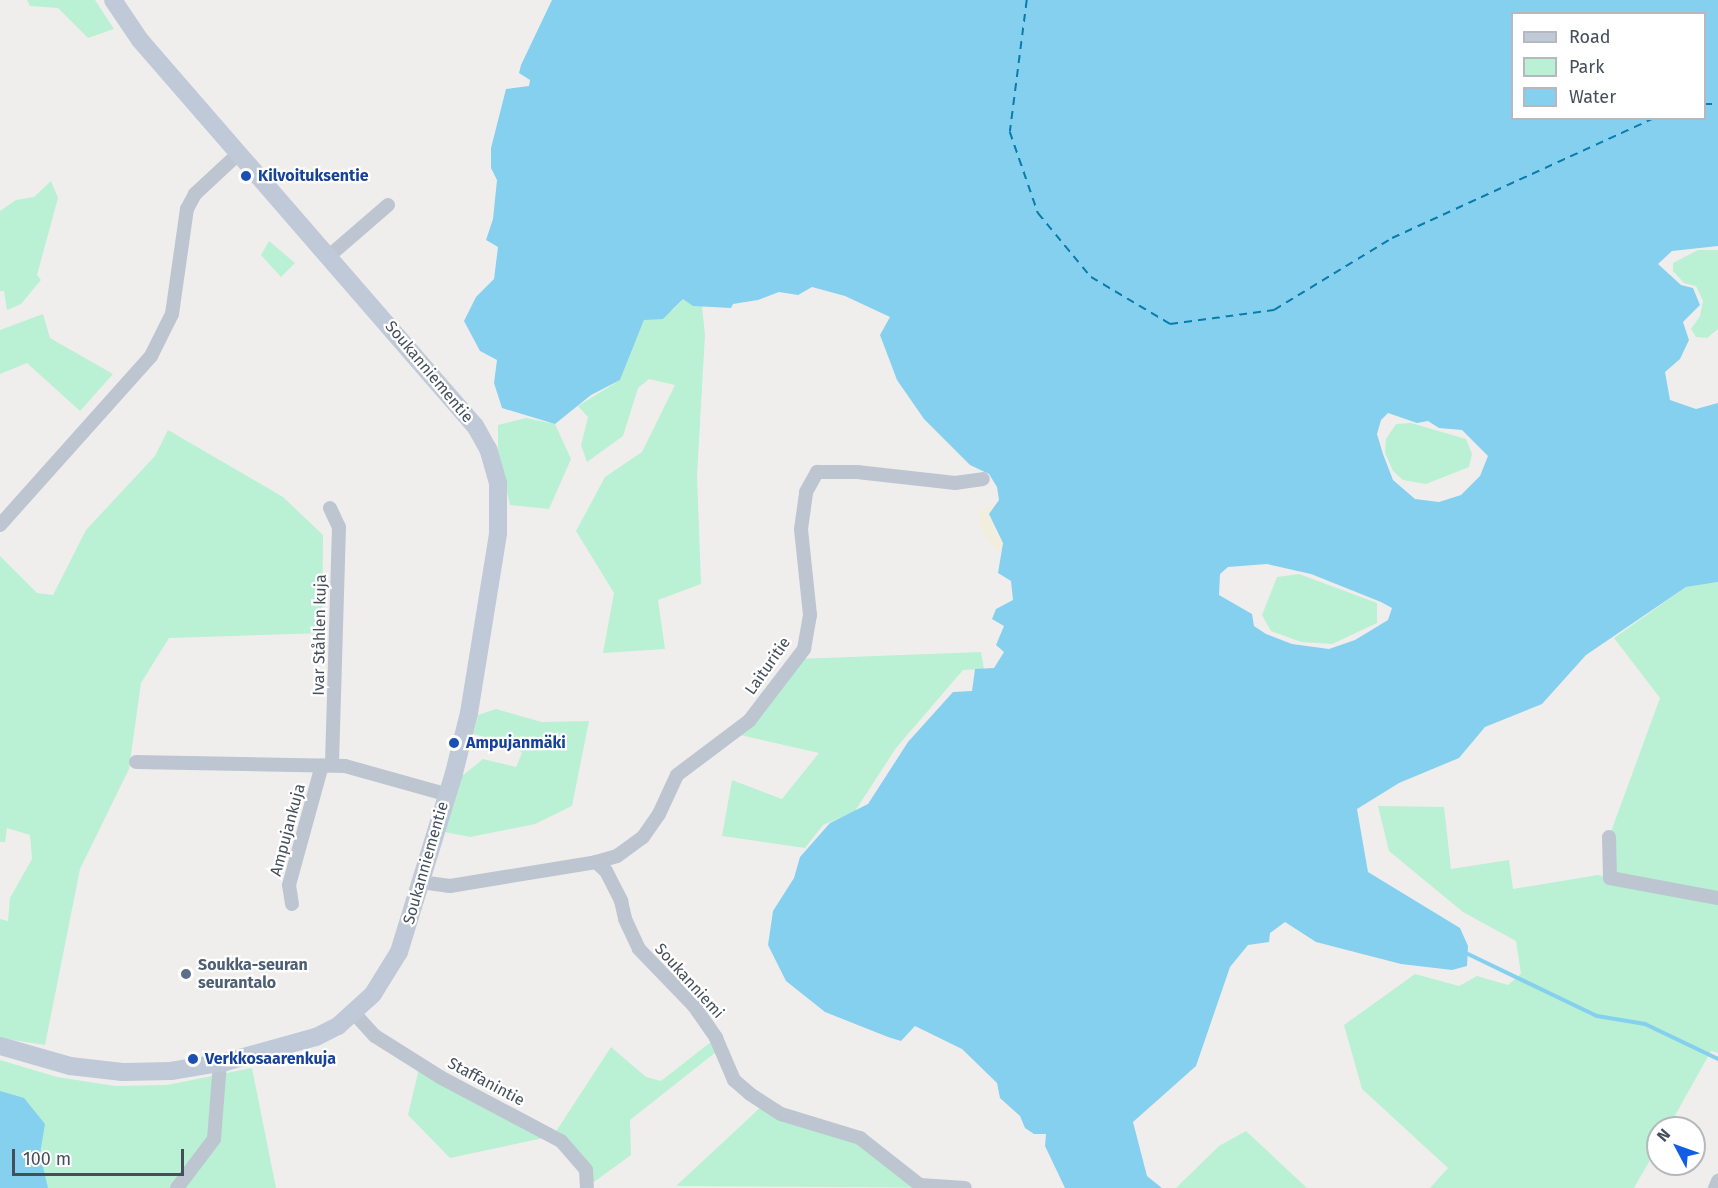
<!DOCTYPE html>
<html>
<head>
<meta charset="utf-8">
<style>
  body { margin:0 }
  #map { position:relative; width:1718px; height:1188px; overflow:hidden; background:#f0eeed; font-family:"Fira Sans",sans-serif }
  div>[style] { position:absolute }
  .green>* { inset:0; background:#baf0d3 }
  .sand>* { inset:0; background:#f2eedd }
  .water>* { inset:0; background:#85d0ee }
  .stream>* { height:4px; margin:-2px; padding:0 2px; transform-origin:2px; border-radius:2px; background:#85d0ee }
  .ferry>* { height:1.5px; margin-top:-0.75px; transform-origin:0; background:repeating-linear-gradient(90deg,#087cac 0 8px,transparent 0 14px) }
  .street>* { height:14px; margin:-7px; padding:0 7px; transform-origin:7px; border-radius:7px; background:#bdc6d0 }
  .secondary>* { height:18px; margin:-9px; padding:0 9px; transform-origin:9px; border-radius:9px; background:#bfc9d7 }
  .dots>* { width:16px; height:16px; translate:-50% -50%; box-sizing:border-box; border:3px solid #fff; border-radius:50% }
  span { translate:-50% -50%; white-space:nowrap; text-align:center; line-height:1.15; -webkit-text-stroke:4.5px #fff; paint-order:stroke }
  .transit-label { font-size:16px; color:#164399; font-weight:700 }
  .left { translate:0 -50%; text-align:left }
  .street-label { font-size:16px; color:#454f5b }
  .service-label { font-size:16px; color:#4e5e75; font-weight:700 }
  .legend { position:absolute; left:1511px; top:12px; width:195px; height:108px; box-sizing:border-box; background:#fff; border:2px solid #b5b9bd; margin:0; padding:8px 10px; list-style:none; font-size:18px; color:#454f5b }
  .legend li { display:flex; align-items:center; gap:12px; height:30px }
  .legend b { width:30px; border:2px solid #b5b9bd }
  .north { position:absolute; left:1646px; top:1116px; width:60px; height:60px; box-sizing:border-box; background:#fff; border:2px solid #b5b9bd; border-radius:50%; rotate:311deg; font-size:16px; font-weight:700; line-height:24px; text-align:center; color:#454f5b }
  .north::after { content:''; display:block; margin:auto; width:21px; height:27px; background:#135de4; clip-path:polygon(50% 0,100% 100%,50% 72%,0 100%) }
  .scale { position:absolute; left:12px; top:1149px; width:172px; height:27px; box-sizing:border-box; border:3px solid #454f5b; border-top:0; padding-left:8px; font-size:18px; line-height:21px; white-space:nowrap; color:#454f5b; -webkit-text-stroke:4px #fff; paint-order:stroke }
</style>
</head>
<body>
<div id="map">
  <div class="green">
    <i style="clip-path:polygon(27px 0,95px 0,114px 29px,88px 38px,58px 8px,30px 6px)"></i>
    <i style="clip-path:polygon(51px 181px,58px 198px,37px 275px,41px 280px,21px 304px,7px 310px,4px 291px,0 291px,0 211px,16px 200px,34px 197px)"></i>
    <i style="clip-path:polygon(269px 241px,295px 263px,281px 277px,261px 255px)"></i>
    <i style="clip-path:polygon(1698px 250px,1718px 250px,1718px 329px,1707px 338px,1696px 337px,1691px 329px,1700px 316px,1703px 301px,1696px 286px,1684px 283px,1673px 271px,1673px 263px)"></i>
    <i style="clip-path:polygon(683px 299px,702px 306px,705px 335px,697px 475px,701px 584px,658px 600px,665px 649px,603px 653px,614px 593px,576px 531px,605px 477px,642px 452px,675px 385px,649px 379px,638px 388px,623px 436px,587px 462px,581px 445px,588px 417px,578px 406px,620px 380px,644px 320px,673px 310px)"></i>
    <i style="clip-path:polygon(43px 314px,50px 338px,113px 374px,80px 411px,27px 363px,0 374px,0 330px)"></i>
    <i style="clip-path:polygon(526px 418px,555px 424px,571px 459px,549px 509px,510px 505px,498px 453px,498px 425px)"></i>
    <i style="clip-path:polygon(1411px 423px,1466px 439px,1472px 454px,1469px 467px,1426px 484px,1403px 480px,1393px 471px,1385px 453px,1386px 439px,1396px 424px)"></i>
    <i style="clip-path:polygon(168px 430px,283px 497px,323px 535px,322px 633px,169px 638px,141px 683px,129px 769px,80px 869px,45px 1045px,0 1038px,0 919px,8px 921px,10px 898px,32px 859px,30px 835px,7px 828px,5px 842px,0 842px,0 556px,37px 593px,53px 595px,86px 530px,155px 456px)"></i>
    <i style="clip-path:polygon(1299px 574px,1377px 603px,1377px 623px,1332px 644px,1301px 642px,1271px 631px,1262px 615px,1277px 577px)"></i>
    <i style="clip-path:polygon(1718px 582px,1718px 1053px,1711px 1051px,1668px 1128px,1658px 1128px,1658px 1146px,1634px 1188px,1430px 1188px,1448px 1168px,1362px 1089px,1344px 1025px,1415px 974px,1459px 986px,1477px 976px,1508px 985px,1521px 974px,1516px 941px,1463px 912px,1389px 851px,1378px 806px,1444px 807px,1451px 869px,1509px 860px,1513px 889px,1598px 875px,1610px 878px,1609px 837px,1660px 698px,1614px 638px,1686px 587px)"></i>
    <i style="clip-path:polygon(981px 652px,984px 669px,963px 670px,896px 748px,855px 811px,823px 825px,805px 848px,722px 836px,732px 780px,782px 799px,819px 753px,736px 734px,797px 659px)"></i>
    <i style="clip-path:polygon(496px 709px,542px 722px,589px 721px,572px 806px,535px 824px,470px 837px,445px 832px,462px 776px,483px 759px,516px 767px,522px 753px,513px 744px,473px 734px,478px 715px)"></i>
    <i style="clip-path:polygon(716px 1038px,721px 1048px,630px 1120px,631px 1155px,587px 1187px,586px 1170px,553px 1136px,450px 1158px,408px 1115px,420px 1064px,553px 1136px,611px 1047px,646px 1077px,661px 1081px)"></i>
    <i style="clip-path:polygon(0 1060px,57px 1077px,115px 1086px,167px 1085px,252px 1068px,276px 1188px,0 1188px)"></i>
    <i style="clip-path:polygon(763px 1105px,843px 1132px,920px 1185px,965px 1188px,676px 1186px)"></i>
    <i style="clip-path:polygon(1246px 1131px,1307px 1188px,1176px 1188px,1219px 1146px)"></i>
  </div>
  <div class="sand">
    <i style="clip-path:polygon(997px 505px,993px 528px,1003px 543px,1002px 555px,985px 537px,979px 523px,979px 510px)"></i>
  </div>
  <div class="water">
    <i style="clip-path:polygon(evenodd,552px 0,1718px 0,1718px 246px,1672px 251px,1658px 264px,1681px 285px,1693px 288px,1700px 305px,1683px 322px,1689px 340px,1680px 359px,1665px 372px,1670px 400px,1696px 409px,1718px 403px,1718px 582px,1686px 587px,1586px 655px,1542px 704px,1485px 727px,1459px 758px,1399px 783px,1357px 809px,1368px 872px,1460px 928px,1468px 946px,1467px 966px,1452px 970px,1401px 964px,1316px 942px,1285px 922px,1270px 933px,1269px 942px,1248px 945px,1230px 967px,1196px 1066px,1133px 1122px,1147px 1176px,1162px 1188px,1065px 1188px,1045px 1146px,1046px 1134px,1034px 1134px,1025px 1128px,1020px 1116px,1000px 1098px,997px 1083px,962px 1049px,915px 1026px,901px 1041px,888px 1037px,825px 1012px,786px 981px,768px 945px,773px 911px,794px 878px,800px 857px,830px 823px,868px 804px,908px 742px,953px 692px,972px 691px,975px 669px,994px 668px,1004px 652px,996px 645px,1004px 626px,992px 619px,996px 609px,1013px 600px,1011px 581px,998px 573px,1003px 543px,989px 514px,999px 500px,997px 487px,989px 474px,970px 465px,924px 419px,897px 380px,880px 335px,890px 317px,845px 296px,812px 287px,798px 295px,779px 292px,758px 300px,733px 304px,731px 308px,693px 306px,683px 299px,663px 319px,644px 320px,620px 380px,591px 395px,555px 424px,502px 408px,494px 383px,497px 360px,480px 351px,464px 321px,476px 297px,494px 279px,498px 247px,486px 240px,493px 219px,497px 180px,491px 168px,491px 148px,506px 89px,529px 86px,530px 80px,519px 73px,521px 65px,552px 0,1512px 14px,1704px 14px,1704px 118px,1512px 118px,1512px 14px,552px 0,1388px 413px,1417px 423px,1428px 421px,1439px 428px,1462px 430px,1488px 456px,1480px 476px,1461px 495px,1439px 502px,1415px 499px,1393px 480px,1383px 454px,1377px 434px,1381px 420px,1388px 413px,552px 0,1267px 564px,1311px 574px,1381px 602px,1392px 608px,1388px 620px,1355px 640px,1329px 649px,1292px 644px,1266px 634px,1254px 626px,1252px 614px,1219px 595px,1220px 574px,1228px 567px,1267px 564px)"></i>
    <i style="clip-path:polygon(0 1091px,24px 1098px,45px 1124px,40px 1154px,48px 1188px,0 1188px)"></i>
  </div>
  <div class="stream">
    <i style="left:1468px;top:954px;width:143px;rotate:25.7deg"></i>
    <i style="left:1597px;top:1016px;width:49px;rotate:9.5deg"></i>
    <i style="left:1645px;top:1024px;width:81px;rotate:25.6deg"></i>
  </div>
  <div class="ferry">
    <i style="left:1027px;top:0;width:133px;rotate:97.3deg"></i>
    <i style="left:1010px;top:132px;width:86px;rotate:70.9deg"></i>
    <i style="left:1038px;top:213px;width:83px;rotate:50.4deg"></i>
    <i style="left:1091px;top:277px;width:92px;rotate:30.7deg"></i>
    <i style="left:1170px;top:324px;width:105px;rotate:-7.7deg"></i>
    <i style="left:1274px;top:310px;width:138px;rotate:-31.4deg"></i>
    <i style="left:1392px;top:238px;width:288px;rotate:-24.6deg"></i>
    <i style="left:1704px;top:104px;width:14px"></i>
  </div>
  <div class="street">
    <i style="left:329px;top:256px;width:78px;rotate:-40.8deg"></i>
    <i style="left:330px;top:508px;width:21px;rotate:65deg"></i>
    <i style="left:339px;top:527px;width:238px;rotate:91.7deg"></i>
    <i style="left:0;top:525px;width:227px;rotate:-48.2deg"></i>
    <i style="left:151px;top:356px;width:47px;rotate:-63.4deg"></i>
    <i style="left:172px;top:314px;width:106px;rotate:-81.9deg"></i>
    <i style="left:187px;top:209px;width:17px;rotate:-62deg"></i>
    <i style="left:195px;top:194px;width:59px;rotate:-42.9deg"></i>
    <i style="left:136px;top:762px;width:209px;rotate:1.1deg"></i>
    <i style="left:345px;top:766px;width:104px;rotate:15.6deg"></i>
    <i style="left:1609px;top:837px;width:41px;rotate:88.6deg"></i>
    <i style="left:1610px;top:878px;width:110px;rotate:10.5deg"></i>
    <i style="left:596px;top:862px;width:22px;rotate:-16deg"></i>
    <i style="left:617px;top:856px;width:32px;rotate:-36deg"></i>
    <i style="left:643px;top:837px;width:28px;rotate:-55deg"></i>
    <i style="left:659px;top:814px;width:43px;rotate:-65.2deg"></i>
    <i style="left:677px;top:775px;width:90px;rotate:-36.9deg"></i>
    <i style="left:749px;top:721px;width:91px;rotate:-52.6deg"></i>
    <i style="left:804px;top:649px;width:35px;rotate:-80deg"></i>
    <i style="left:810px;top:615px;width:86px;rotate:-96deg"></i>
    <i style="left:801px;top:529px;width:37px;rotate:-82deg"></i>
    <i style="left:806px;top:492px;width:23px;rotate:-61deg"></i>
    <i style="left:817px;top:472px;width:40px"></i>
    <i style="left:857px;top:472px;width:99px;rotate:6.4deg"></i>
    <i style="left:955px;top:483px;width:28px;rotate:-8deg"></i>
    <i style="left:421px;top:882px;width:29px;rotate:8deg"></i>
    <i style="left:450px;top:886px;width:148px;rotate:-9.3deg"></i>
    <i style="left:596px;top:862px;width:13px;rotate:42deg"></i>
    <i style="left:606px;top:871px;width:34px;rotate:63deg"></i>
    <i style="left:621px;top:901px;width:18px;rotate:77deg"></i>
    <i style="left:625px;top:919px;width:33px;rotate:65deg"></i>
    <i style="left:639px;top:949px;width:79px;rotate:46deg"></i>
    <i style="left:694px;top:1006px;width:39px;rotate:55deg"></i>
    <i style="left:716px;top:1038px;width:46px;rotate:66.8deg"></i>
    <i style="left:734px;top:1080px;width:21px;rotate:41deg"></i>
    <i style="left:750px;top:1094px;width:37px;rotate:33deg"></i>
    <i style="left:781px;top:1114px;width:83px;rotate:16.9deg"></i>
    <i style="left:860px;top:1138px;width:76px;rotate:38.1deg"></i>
    <i style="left:920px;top:1185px;width:45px;rotate:3.8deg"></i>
    <i style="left:292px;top:904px;width:19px;rotate:-99deg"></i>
    <i style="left:289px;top:885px;width:124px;rotate:-74.6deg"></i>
    <i style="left:354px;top:1013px;width:31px;rotate:48deg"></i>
    <i style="left:375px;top:1036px;width:77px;rotate:32.2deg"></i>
    <i style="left:440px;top:1077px;width:137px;rotate:27.9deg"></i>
    <i style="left:561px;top:1141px;width:38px;rotate:49deg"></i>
    <i style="left:586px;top:1170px;width:18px;rotate:87deg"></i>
    <i style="left:177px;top:1188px;width:61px;rotate:-52.9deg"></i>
    <i style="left:214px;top:1139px;width:76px;rotate:-85.5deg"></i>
    <i style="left:1715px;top:1188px;width:8px;rotate:-67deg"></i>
  </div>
  <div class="secondary">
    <i style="left:0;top:1046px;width:73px;rotate:15.9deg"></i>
    <i style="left:70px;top:1066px;width:53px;rotate:6.5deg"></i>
    <i style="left:123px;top:1072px;width:48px;rotate:-1.2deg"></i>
    <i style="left:171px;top:1071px;width:55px;rotate:-9.5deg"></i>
    <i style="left:225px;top:1062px;width:94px;rotate:-15.4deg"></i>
    <i style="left:316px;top:1037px;width:25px;rotate:-27deg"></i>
    <i style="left:338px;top:1026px;width:47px;rotate:-42.4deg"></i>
    <i style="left:373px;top:994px;width:49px;rotate:-58.2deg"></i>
    <i style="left:399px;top:952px;width:187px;rotate:-72.9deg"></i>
    <i style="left:454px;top:773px;width:62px;rotate:-76deg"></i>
    <i style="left:469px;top:713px;width:182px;rotate:-80.8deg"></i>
    <i style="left:498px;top:533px;width:50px;rotate:-90deg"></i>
    <i style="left:498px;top:483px;width:35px;rotate:-106deg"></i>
    <i style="left:488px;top:449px;width:26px;rotate:-119deg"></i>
    <i style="left:475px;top:426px;width:511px;rotate:-130.95deg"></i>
    <i style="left:140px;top:40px;width:48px;rotate:-124deg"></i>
  </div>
  <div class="dots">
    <i style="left:246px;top:176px;background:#1a4fb4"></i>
    <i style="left:454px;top:743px;background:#1a4fb4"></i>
    <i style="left:186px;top:974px;background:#5c6f8a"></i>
    <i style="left:193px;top:1059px;background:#1a4fb4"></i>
  </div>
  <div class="transit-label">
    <span class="left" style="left:258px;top:176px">Kilvoituksentie</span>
    <span class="left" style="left:466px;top:743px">Ampujanmäki</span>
    <span class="left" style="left:205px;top:1059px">Verkkosaarenkuja</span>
  </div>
  <div class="street-label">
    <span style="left:429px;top:372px;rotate:50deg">Soukanniementie</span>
    <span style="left:320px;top:635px;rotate:-89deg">Ivar Ståhlen kuja</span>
    <span style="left:768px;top:666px;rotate:-55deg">Laituritie</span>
    <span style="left:288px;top:830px;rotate:-75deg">Ampujankuja</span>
    <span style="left:426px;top:863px;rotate:-74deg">Soukanniementie</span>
    <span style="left:689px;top:981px;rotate:48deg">Soukanniemi</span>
    <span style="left:486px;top:1082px;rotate:28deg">Staffanintie</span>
  </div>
  <div class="service-label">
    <span class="left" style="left:198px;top:974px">Soukka-seuran<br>seurantalo</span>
  </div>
  <ul class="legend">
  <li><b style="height:8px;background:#bfc9d7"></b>Road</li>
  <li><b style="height:16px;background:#baf0d3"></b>Park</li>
  <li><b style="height:16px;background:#85d0ee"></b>Water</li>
  </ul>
  <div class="north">N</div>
  <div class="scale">100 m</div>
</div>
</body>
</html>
